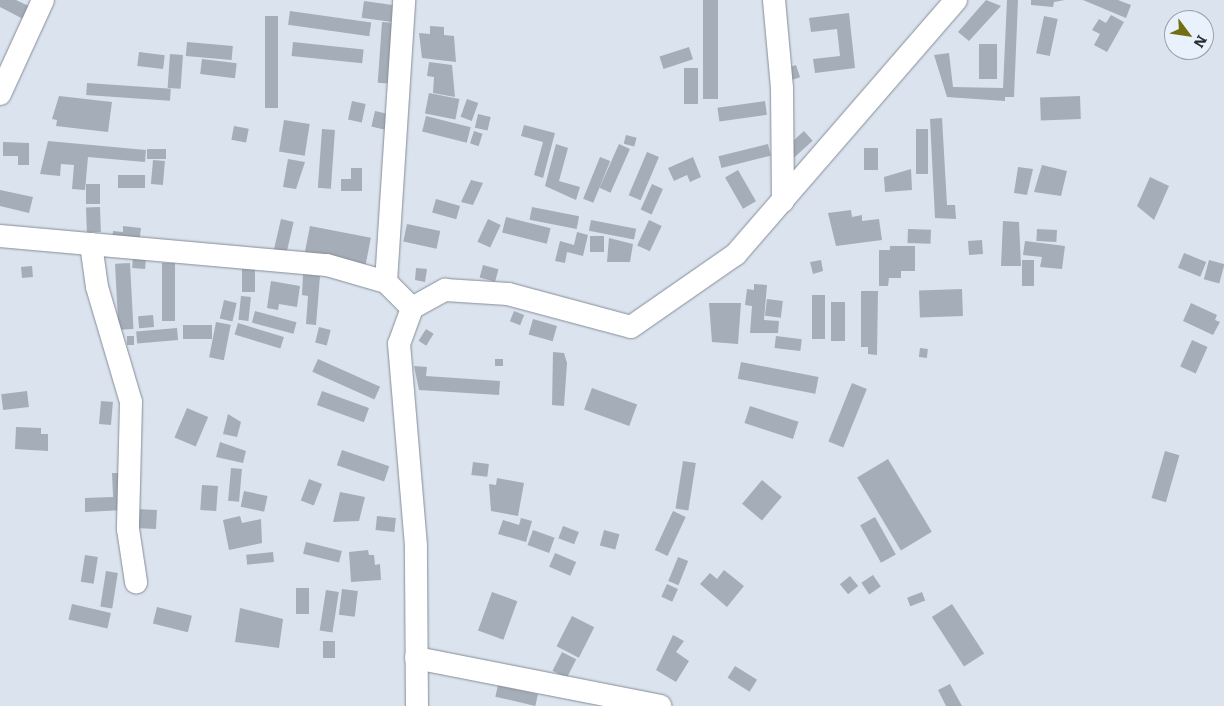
<!DOCTYPE html>
<html>
<head>
<meta charset="utf-8">
<style>
  body { margin:0 }
  #map { position:relative; width:1224px; height:706px; overflow:hidden; background:#dbe3ef; font-family:Literata,serif }
  div>[style] { position:absolute }
  .building>* { inset:0; background:#a5adb8; transform-origin:0 0 }
  .roads { filter:drop-shadow(0 0 1px #868d98) drop-shadow(0 0 1px #868d98) }
  .minor>* { height:22px; margin:-11px; padding:0 11px; transform-origin:11px; border-radius:11px; background:#fff }
  span { translate:-50% -50%; white-space:nowrap; text-align:center; line-height:1.15; -webkit-text-stroke:4px #e8f1fc; paint-order:stroke }
  .north { position:absolute; left:1164px; top:10px; width:50px; height:50px; box-sizing:border-box; background:#e8f1fc; border:1px solid #9ca2aa; border-radius:50%; rotate:121deg; font-size:14px; font-weight:700; line-height:20px; text-align:center; color:#292c30 }
  .north::after { content:''; display:block; margin:auto; width:18px; height:22px; background:#716f11; clip-path:polygon(50% 0,100% 100%,50% 72%,0 100%) }
</style>
</head>
<body>
<div id="map">
  <div class="building">
    <i style="clip-path:polygon(0 0,16px 0,35px 9px,29px 22px,0 7px)"></i>
    <i style="left:703px;top:0;width:15px;height:99px"></i>
    <i style="clip-path:polygon(986px 0,1001px 6px,969px 41px,958px 32px)"></i>
    <i style="clip-path:polygon(1007px 0,1018px 0,1014px 97px,1005px 97px,1005px 101px,947px 97px,934px 55px,949px 53px,953px 87px,1003px 88px)"></i>
    <i style="clip-path:polygon(1031px 0,1065px 0,1054px 2px,1053px 7px,1031px 5px)"></i>
    <i style="clip-path:polygon(1083px 0,1118px 0,1131px 5px,1126px 18px)"></i>
    <i style="left:364px;top:1px;width:36px;height:17px;rotate:8deg"></i>
    <i style="left:290px;top:11px;width:82px;height:14px;rotate:8deg"></i>
    <i style="clip-path:polygon(849px 13px,855px 68px,815px 73px,813px 59px,840px 56px,837px 29px,811px 32px,809px 18px)"></i>
    <i style="clip-path:polygon(1111px 15px,1124px 22px,1107px 52px,1094px 45px,1100px 34px,1092px 30px,1099px 19px,1106px 23px)"></i>
    <i style="left:265px;top:16px;width:13px;height:92px"></i>
    <i style="left:1044px;top:16px;width:14px;height:38px;rotate:12deg"></i>
    <i style="left:382px;top:22px;width:13px;height:61px;rotate:4deg"></i>
    <i style="clip-path:polygon(430px 26px,444px 27px,444px 35px,454px 36px,456px 62px,422px 58px,419px 33px,430px 34px)"></i>
    <i style="left:187px;top:42px;width:46px;height:14px;rotate:5deg"></i>
    <i style="left:293px;top:42px;width:71px;height:14px;rotate:6deg"></i>
    <i style="left:979px;top:44px;width:18px;height:35px"></i>
    <i style="left:689px;top:47px;width:13px;height:31px;rotate:72deg"></i>
    <i style="left:139px;top:52px;width:26px;height:14px;rotate:7deg"></i>
    <i style="left:170px;top:54px;width:13px;height:34px;rotate:4deg"></i>
    <i style="left:202px;top:59px;width:35px;height:15px;rotate:7deg"></i>
    <i style="clip-path:polygon(429px 62px,452px 65px,455px 97px,433px 93px,434px 77px,427px 76px)"></i>
    <i style="left:796px;top:65px;width:13px;height:8px;rotate:72deg"></i>
    <i style="left:684px;top:68px;width:14px;height:36px"></i>
    <i style="left:87px;top:83px;width:84px;height:12px;rotate:4deg"></i>
    <i style="left:429px;top:93px;width:31px;height:21px;rotate:11deg"></i>
    <i style="clip-path:polygon(59px 96px,112px 102px,108px 132px,56px 126px,57px 120px,52px 119px)"></i>
    <i style="left:1080px;top:96px;width:23px;height:40px;rotate:88deg"></i>
    <i style="left:467px;top:99px;width:12px;height:19px;rotate:20deg"></i>
    <i style="left:352px;top:101px;width:14px;height:19px;rotate:12deg"></i>
    <i style="left:765px;top:101px;width:14px;height:48px;rotate:82deg"></i>
    <i style="left:375px;top:111px;width:17px;height:16px;rotate:13deg"></i>
    <i style="left:478px;top:114px;width:13px;height:14px;rotate:13deg"></i>
    <i style="left:426px;top:116px;width:46px;height:16px;rotate:14deg"></i>
    <i style="clip-path:polygon(942px 118px,947px 205px,955px 205px,956px 219px,935px 218px,930px 119px)"></i>
    <i style="left:284px;top:120px;width:26px;height:32px;rotate:9deg"></i>
    <i style="clip-path:polygon(524px 125px,555px 133px,543px 178px,534px 175px,543px 142px,521px 136px)"></i>
    <i style="left:234px;top:126px;width:15px;height:14px;rotate:11deg"></i>
    <i style="left:322px;top:129px;width:13px;height:59px;rotate:4deg"></i>
    <i style="left:916px;top:129px;width:12px;height:45px"></i>
    <i style="left:474px;top:131px;width:9px;height:13px;rotate:18deg"></i>
    <i style="left:804px;top:131px;width:13px;height:25px;rotate:48deg"></i>
    <i style="left:626px;top:135px;width:11px;height:9px;rotate:15deg"></i>
    <i style="clip-path:polygon(48px 141px,146px 150px,145px 162px,88px 157px,85px 190px,72px 189px,74px 165px,61px 164px,60px 176px,40px 174px)"></i>
    <i style="clip-path:polygon(3px 142px,29px 143px,29px 165px,18px 165px,18px 156px,3px 156px)"></i>
    <i style="clip-path:polygon(556px 144px,568px 148px,559px 181px,580px 187px,576px 200px,545px 186px)"></i>
    <i style="left:619px;top:144px;width:12px;height:48px;rotate:24deg"></i>
    <i style="left:768px;top:144px;width:12px;height:51px;rotate:76deg"></i>
    <i style="left:864px;top:148px;width:14px;height:22px"></i>
    <i style="left:147px;top:149px;width:19px;height:10px"></i>
    <i style="left:647px;top:152px;width:13px;height:47px;rotate:23deg"></i>
    <i style="left:600px;top:157px;width:11px;height:45px;rotate:22deg"></i>
    <i style="clip-path:polygon(693px 157px,701px 177px,690px 182px,687px 175px,674px 181px,668px 168px)"></i>
    <i style="clip-path:polygon(288px 159px,305px 162px,296px 189px,283px 187px)"></i>
    <i style="left:153px;top:160px;width:12px;height:24px;rotate:5deg"></i>
    <i style="clip-path:polygon(1042px 165px,1067px 171px,1061px 196px,1034px 192px)"></i>
    <i style="clip-path:polygon(1018px 167px,1033px 169px,1027px 195px,1014px 193px)"></i>
    <i style="clip-path:polygon(351px 168px,362px 168px,362px 191px,341px 191px,341px 179px,351px 179px)"></i>
    <i style="clip-path:polygon(911px 169px,912px 190px,885px 192px,884px 177px)"></i>
    <i style="left:738px;top:170px;width:36px;height:15px;rotate:60deg"></i>
    <i style="left:118px;top:175px;width:27px;height:13px"></i>
    <i style="clip-path:polygon(1150px 177px,1169px 186px,1154px 220px,1137px 206px)"></i>
    <i style="clip-path:polygon(471px 180px,483px 183px,473px 205px,461px 202px)"></i>
    <i style="left:86px;top:184px;width:14px;height:20px"></i>
    <i style="left:652px;top:184px;width:12px;height:28px;rotate:24deg"></i>
    <i style="clip-path:polygon(0 190px,33px 197px,29px 213px,0 206px)"></i>
    <i style="left:436px;top:199px;width:25px;height:14px;rotate:16deg"></i>
    <i style="left:100px;top:207px;width:25px;height:14px;rotate:88deg"></i>
    <i style="left:532px;top:207px;width:48px;height:13px;rotate:11deg"></i>
    <i style="clip-path:polygon(851px 210px,852px 217px,862px 215px,862px 221px,879px 219px,882px 240px,836px 246px,828px 213px)"></i>
    <i style="left:506px;top:217px;width:46px;height:16px;rotate:14deg"></i>
    <i style="left:281px;top:219px;width:13px;height:37px;rotate:13deg"></i>
    <i style="left:488px;top:219px;width:14px;height:25px;rotate:25deg"></i>
    <i style="left:591px;top:220px;width:46px;height:11px;rotate:11deg"></i>
    <i style="left:649px;top:220px;width:14px;height:28px;rotate:25deg"></i>
    <i style="clip-path:polygon(1003px 221px,1019px 222px,1021px 266px,1001px 266px)"></i>
    <i style="left:407px;top:224px;width:34px;height:18px;rotate:12deg"></i>
    <i style="clip-path:polygon(123px 226px,141px 228px,139px 244px,112px 241px,113px 231px,123px 232px)"></i>
    <i style="left:310px;top:226px;width:62px;height:27px;rotate:11deg"></i>
    <i style="left:908px;top:229px;width:23px;height:14px;rotate:2deg"></i>
    <i style="left:1037px;top:229px;width:20px;height:12px;rotate:3deg"></i>
    <i style="clip-path:polygon(577px 232px,588px 235px,583px 256px,567px 252px,565px 263px,555px 261px,560px 241px,574px 245px)"></i>
    <i style="left:590px;top:236px;width:14px;height:16px"></i>
    <i style="clip-path:polygon(609px 238px,633px 244px,630px 262px,607px 262px)"></i>
    <i style="left:982px;top:240px;width:14px;height:14px;rotate:86deg"></i>
    <i style="clip-path:polygon(1025px 241px,1065px 246px,1062px 269px,1040px 267px,1042px 257px,1023px 255px)"></i>
    <i style="clip-path:polygon(890px 246px,915px 246px,915px 271px,901px 271px,901px 278px,889px 278px,888px 286px,879px 286px,879px 250px,890px 250px)"></i>
    <i style="left:1184px;top:253px;width:24px;height:16px;rotate:22deg"></i>
    <i style="left:133px;top:256px;width:13px;height:12px;rotate:4deg"></i>
    <i style="clip-path:polygon(821px 260px,823px 271px,813px 274px,810px 262px)"></i>
    <i style="left:1022px;top:260px;width:12px;height:26px"></i>
    <i style="left:1209px;top:260px;width:16px;height:20px;rotate:15deg"></i>
    <i style="left:130px;top:263px;width:66px;height:15px;rotate:87deg"></i>
    <i style="left:162px;top:263px;width:13px;height:58px"></i>
    <i style="left:483px;top:265px;width:16px;height:13px;rotate:15deg"></i>
    <i style="left:32px;top:266px;width:11px;height:11px;rotate:85deg"></i>
    <i style="clip-path:polygon(416px 268px,427px 269px,425px 282px,415px 280px)"></i>
    <i style="left:242px;top:269px;width:13px;height:23px"></i>
    <i style="clip-path:polygon(303px 274px,320px 276px,316px 325px,306px 324px,308px 296px,302px 295px)"></i>
    <i style="clip-path:polygon(271px 281px,300px 286px,297px 307px,279px 304px,278px 310px,267px 308px)"></i>
    <i style="clip-path:polygon(754px 284px,767px 285px,764px 320px,779px 321px,778px 333px,750px 333px,752px 306px,745px 305px,747px 289px,754px 290px)"></i>
    <i style="left:962px;top:289px;width:27px;height:43px;rotate:88deg"></i>
    <i style="clip-path:polygon(861px 291px,878px 291px,877px 355px,868px 354px,868px 347px,861px 347px)"></i>
    <i style="left:812px;top:295px;width:13px;height:44px"></i>
    <i style="left:241px;top:296px;width:10px;height:24px;rotate:6deg"></i>
    <i style="left:767px;top:299px;width:16px;height:17px;rotate:7deg"></i>
    <i style="left:224px;top:300px;width:13px;height:19px;rotate:13deg"></i>
    <i style="left:831px;top:302px;width:14px;height:39px"></i>
    <i style="clip-path:polygon(709px 303px,741px 303px,738px 344px,712px 342px)"></i>
    <i style="clip-path:polygon(1191px 303px,1217px 315px,1215px 320px,1220px 322px,1213px 335px,1183px 321px)"></i>
    <i style="left:255px;top:311px;width:43px;height:12px;rotate:15deg"></i>
    <i style="left:514px;top:311px;width:11px;height:11px;rotate:22deg"></i>
    <i style="left:153px;top:315px;width:12px;height:15px;rotate:85deg"></i>
    <i style="left:533px;top:319px;width:25px;height:16px;rotate:16deg"></i>
    <i style="left:216px;top:322px;width:15px;height:36px;rotate:11deg"></i>
    <i style="left:238px;top:323px;width:48px;height:12px;rotate:17deg"></i>
    <i style="left:183px;top:325px;width:29px;height:14px"></i>
    <i style="left:319px;top:327px;width:12px;height:16px;rotate:14deg"></i>
    <i style="left:177px;top:328px;width:12px;height:41px;rotate:85deg"></i>
    <i style="left:426px;top:329px;width:9px;height:14px;rotate:32deg"></i>
    <i style="left:127px;top:336px;width:7px;height:9px"></i>
    <i style="left:776px;top:336px;width:26px;height:12px;rotate:7deg"></i>
    <i style="left:1192px;top:340px;width:17px;height:29px;rotate:24deg"></i>
    <i style="left:920px;top:348px;width:8px;height:9px;rotate:7deg"></i>
    <i style="clip-path:polygon(553px 352px,564px 353px,567px 363px,564px 406px,552px 405px)"></i>
    <i style="left:318px;top:359px;width:68px;height:14px;rotate:24deg"></i>
    <i style="left:495px;top:359px;width:8px;height:7px"></i>
    <i style="left:741px;top:362px;width:79px;height:17px;rotate:11deg"></i>
    <i style="clip-path:polygon(414px 366px,427px 367px,426px 376px,500px 381px,499px 395px,419px 390px)"></i>
    <i style="left:852px;top:383px;width:16px;height:63px;rotate:22deg"></i>
    <i style="left:592px;top:388px;width:48px;height:23px;rotate:20deg"></i>
    <i style="left:27px;top:391px;width:16px;height:26px;rotate:83deg"></i>
    <i style="left:322px;top:391px;width:50px;height:15px;rotate:20deg"></i>
    <i style="left:101px;top:401px;width:12px;height:23px;rotate:5deg"></i>
    <i style="left:750px;top:406px;width:51px;height:18px;rotate:18deg"></i>
    <i style="left:187px;top:408px;width:23px;height:32px;rotate:23deg"></i>
    <i style="clip-path:polygon(228px 414px,241px 422px,237px 437px,223px 434px)"></i>
    <i style="clip-path:polygon(16px 427px,41px 428px,41px 434px,48px 434px,48px 451px,15px 449px)"></i>
    <i style="clip-path:polygon(220px 442px,246px 451px,243px 463px,216px 457px)"></i>
    <i style="left:342px;top:450px;width:50px;height:16px;rotate:19deg"></i>
    <i style="left:1165px;top:451px;width:15px;height:49px;rotate:16deg"></i>
    <i style="left:888px;top:459px;width:85px;height:36px;rotate:59deg"></i>
    <i style="left:683px;top:461px;width:13px;height:48px;rotate:9deg"></i>
    <i style="left:473px;top:462px;width:16px;height:13px;rotate:7deg"></i>
    <i style="left:231px;top:468px;width:11px;height:33px;rotate:5deg"></i>
    <i style="clip-path:polygon(112px 473px,123px 473px,124px 510px,85px 512px,85px 498px,113px 497px)"></i>
    <i style="clip-path:polygon(497px 478px,524px 483px,518px 516px,491px 511px,489px 484px,496px 485px)"></i>
    <i style="left:309px;top:479px;width:14px;height:23px;rotate:21deg"></i>
    <i style="left:762px;top:480px;width:26px;height:31px;rotate:40deg"></i>
    <i style="left:202px;top:485px;width:16px;height:25px;rotate:4deg"></i>
    <i style="left:244px;top:491px;width:24px;height:16px;rotate:12deg"></i>
    <i style="clip-path:polygon(340px 492px,365px 497px,359px 521px,333px 522px)"></i>
    <i style="left:136px;top:509px;width:21px;height:19px;rotate:3deg"></i>
    <i style="left:673px;top:511px;width:14px;height:43px;rotate:25deg"></i>
    <i style="clip-path:polygon(240px 516px,242px 523px,261px 519px,262px 543px,229px 550px,223px 520px)"></i>
    <i style="left:377px;top:516px;width:19px;height:14px;rotate:6deg"></i>
    <i style="left:875px;top:517px;width:43px;height:17px;rotate:61deg"></i>
    <i style="clip-path:polygon(521px 518px,532px 521px,526px 542px,498px 534px,503px 520px,519px 525px)"></i>
    <i style="left:563px;top:526px;width:17px;height:13px;rotate:21deg"></i>
    <i style="left:533px;top:530px;width:23px;height:16px;rotate:20deg"></i>
    <i style="left:604px;top:530px;width:16px;height:16px;rotate:15deg"></i>
    <i style="left:306px;top:542px;width:37px;height:12px;rotate:14deg"></i>
    <i style="clip-path:polygon(368px 550px,369px 555px,374px 555px,375px 565px,380px 564px,381px 580px,351px 582px,349px 552px)"></i>
    <i style="left:273px;top:552px;width:10px;height:27px;rotate:84deg"></i>
    <i style="left:555px;top:553px;width:23px;height:15px;rotate:23deg"></i>
    <i style="left:85px;top:555px;width:13px;height:27px;rotate:9deg"></i>
    <i style="left:678px;top:557px;width:11px;height:26px;rotate:22deg"></i>
    <i style="clip-path:polygon(724px 570px,744px 586px,727px 607px,700px 584px,710px 573px,717px 579px)"></i>
    <i style="left:106px;top:571px;width:12px;height:36px;rotate:9deg"></i>
    <i style="left:873px;top:575px;width:14px;height:14px;rotate:56deg"></i>
    <i style="left:850px;top:576px;width:13px;height:13px;rotate:51deg"></i>
    <i style="left:667px;top:584px;width:12px;height:14px;rotate:24deg"></i>
    <i style="left:296px;top:588px;width:13px;height:26px"></i>
    <i style="left:342px;top:589px;width:16px;height:26px;rotate:7deg"></i>
    <i style="left:326px;top:590px;width:13px;height:41px;rotate:9deg"></i>
    <i style="left:492px;top:592px;width:27px;height:41px;rotate:20deg"></i>
    <i style="left:922px;top:592px;width:9px;height:16px;rotate:69deg"></i>
    <i style="left:72px;top:604px;width:40px;height:16px;rotate:13deg"></i>
    <i style="left:952px;top:604px;width:59px;height:24px;rotate:57deg"></i>
    <i style="left:157px;top:607px;width:36px;height:17px;rotate:14deg"></i>
    <i style="clip-path:polygon(240px 608px,283px 619px,279px 648px,235px 642px)"></i>
    <i style="left:572px;top:616px;width:25px;height:34px;rotate:27deg"></i>
    <i style="clip-path:polygon(673px 635px,684px 641px,676px 652px,689px 661px,676px 682px,656px 670px)"></i>
    <i style="left:323px;top:641px;width:12px;height:17px"></i>
    <i style="left:562px;top:652px;width:16px;height:21px;rotate:27deg"></i>
    <i style="left:735px;top:666px;width:26px;height:14px;rotate:32deg"></i>
    <i style="clip-path:polygon(950px 684px,962px 706px,946px 706px,938px 690px)"></i>
    <i style="left:498px;top:685px;width:41px;height:12px;rotate:13deg"></i>
  </div>
  <div class="roads">
    <div class="minor">
      <i style="left:774px;top:0;width:88px;rotate:84.8deg"></i>
      <i style="left:782px;top:88px;width:113px;rotate:89.5deg"></i>
      <i style="left:0;top:94px;width:103px;rotate:-65.4deg"></i>
      <i style="left:0;top:236px;width:328px;rotate:5.1deg"></i>
      <i style="left:327px;top:265px;width:61px;rotate:16.1deg"></i>
      <i style="left:386px;top:282px;width:37px;rotate:45deg"></i>
      <i style="left:91px;top:244px;width:43px;rotate:82.1deg"></i>
      <i style="left:97px;top:287px;width:120px;rotate:73.5deg"></i>
      <i style="left:131px;top:402px;width:127px;rotate:91.4deg"></i>
      <i style="left:128px;top:529px;width:54px;rotate:81.4deg"></i>
      <i style="left:386px;top:282px;width:283px;rotate:-86.3deg"></i>
      <i style="left:416px;top:658px;width:249px;rotate:11.1deg"></i>
      <i style="left:417px;top:706px;width:160px;rotate:-90.4deg"></i>
      <i style="left:416px;top:546px;width:203px;rotate:-94.8deg"></i>
      <i style="left:399px;top:344px;width:38px;rotate:-70deg"></i>
      <i style="left:412px;top:308px;width:38px;rotate:-29deg"></i>
      <i style="left:445px;top:290px;width:63px;rotate:3.6deg"></i>
      <i style="left:508px;top:294px;width:127px;rotate:15deg"></i>
      <i style="left:631px;top:327px;width:128px;rotate:-34.8deg"></i>
      <i style="left:736px;top:254px;width:336px;rotate:-49.1deg"></i>
    </div>
  </div>
  <div class="north">N</div>
</div>
</body>
</html>
